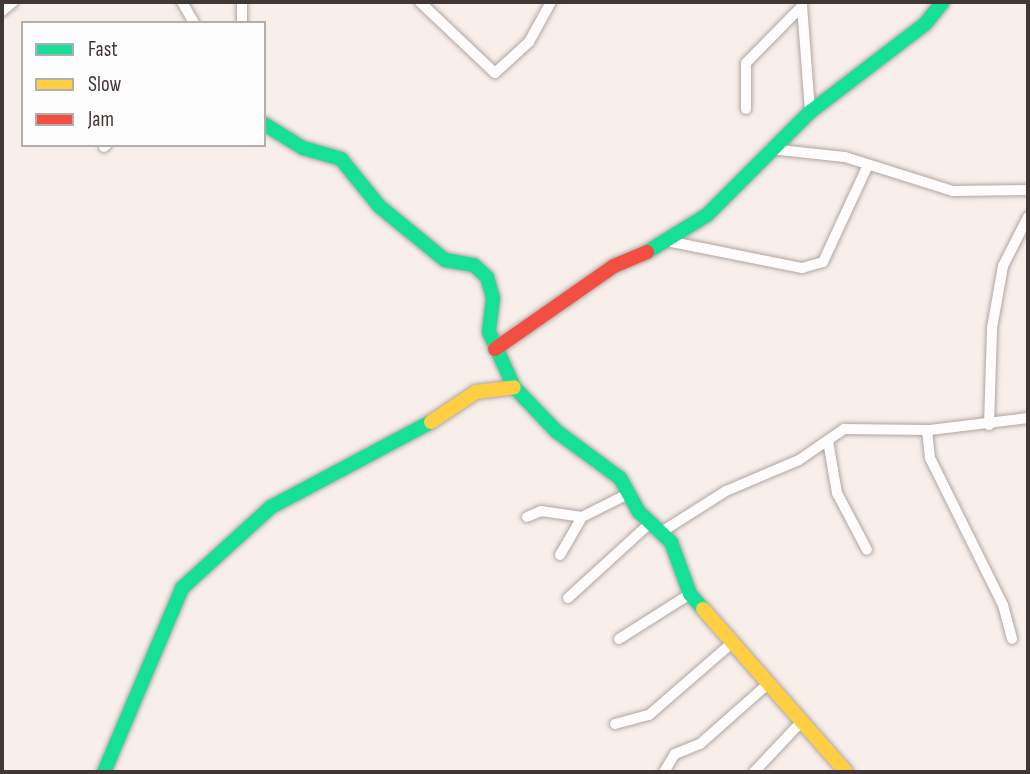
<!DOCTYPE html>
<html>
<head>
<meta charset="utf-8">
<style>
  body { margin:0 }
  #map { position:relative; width:1030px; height:774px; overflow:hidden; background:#f8eeea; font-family:"Sofia Sans Condensed",sans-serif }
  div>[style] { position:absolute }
  .roads { filter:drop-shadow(0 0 2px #afa6a3) drop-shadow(0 0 2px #afa6a3) }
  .street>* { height:10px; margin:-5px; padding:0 5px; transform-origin:5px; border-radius:5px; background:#fefcfc }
  .fast>* { height:14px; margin:-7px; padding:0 7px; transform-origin:7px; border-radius:7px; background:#16e098 }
  .slow>* { height:14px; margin:-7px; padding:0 7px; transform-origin:7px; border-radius:7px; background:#ffcf43 }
  .jam>* { height:14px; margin:-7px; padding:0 7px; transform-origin:7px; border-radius:7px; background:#f24e42 }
  span { translate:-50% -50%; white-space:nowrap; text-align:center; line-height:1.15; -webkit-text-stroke:6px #fdfdfd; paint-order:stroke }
  .frame { position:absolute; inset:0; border:4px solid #413734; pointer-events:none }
  .legend { position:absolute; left:21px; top:21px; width:245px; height:126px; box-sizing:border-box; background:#fdfdfd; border:2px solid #b2aead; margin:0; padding:9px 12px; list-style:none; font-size:21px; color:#413734 }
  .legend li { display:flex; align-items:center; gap:14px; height:35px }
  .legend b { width:35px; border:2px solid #b2aead }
</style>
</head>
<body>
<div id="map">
  <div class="roads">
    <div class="street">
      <i style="left:182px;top:2px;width:24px;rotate:60deg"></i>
      <i style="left:420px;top:2px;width:103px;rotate:43.4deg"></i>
      <i style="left:495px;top:73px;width:46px;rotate:-42.4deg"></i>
      <i style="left:529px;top:42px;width:46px;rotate:-61.2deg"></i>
      <i style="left:802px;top:5px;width:107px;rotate:85.7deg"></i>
      <i style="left:2px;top:11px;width:14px;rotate:-39deg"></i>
      <i style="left:242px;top:23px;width:21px;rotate:-90deg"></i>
      <i style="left:746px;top:109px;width:46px;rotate:-90deg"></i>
      <i style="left:746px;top:63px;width:80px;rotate:-45.5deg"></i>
      <i style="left:104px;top:147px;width:3px;rotate:-45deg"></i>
      <i style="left:770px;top:149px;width:75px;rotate:6.1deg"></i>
      <i style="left:845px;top:157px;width:113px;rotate:17.5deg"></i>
      <i style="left:953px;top:191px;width:75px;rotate:-0.8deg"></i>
      <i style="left:672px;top:242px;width:133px;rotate:11.3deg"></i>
      <i style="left:802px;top:268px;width:22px;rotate:-16deg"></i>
      <i style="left:823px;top:262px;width:107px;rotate:-65.1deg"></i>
      <i style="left:989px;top:425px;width:97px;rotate:-88.2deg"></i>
      <i style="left:992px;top:328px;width:63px;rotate:-79.9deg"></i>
      <i style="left:1003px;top:266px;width:55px;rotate:-63deg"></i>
      <i style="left:927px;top:430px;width:28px;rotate:84deg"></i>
      <i style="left:930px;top:458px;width:164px;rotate:63.6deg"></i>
      <i style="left:1003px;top:605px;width:35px;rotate:75deg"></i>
      <i style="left:828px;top:441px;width:53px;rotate:80.2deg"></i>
      <i style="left:837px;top:493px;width:64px;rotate:62.2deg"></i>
      <i style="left:527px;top:517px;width:15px;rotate:-23deg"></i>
      <i style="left:541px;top:511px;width:41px;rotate:8.3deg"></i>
      <i style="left:582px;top:517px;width:54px;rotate:-26.6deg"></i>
      <i style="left:663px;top:531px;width:75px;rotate:-32.4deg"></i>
      <i style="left:726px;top:491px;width:79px;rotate:-23deg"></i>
      <i style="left:799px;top:460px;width:55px;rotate:-34.6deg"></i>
      <i style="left:844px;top:429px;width:86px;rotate:0.7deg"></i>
      <i style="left:930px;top:430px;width:99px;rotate:-7deg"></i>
      <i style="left:560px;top:555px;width:44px;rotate:-59.9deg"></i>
      <i style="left:568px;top:598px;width:111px;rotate:-42.4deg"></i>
      <i style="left:619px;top:639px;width:84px;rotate:-32.4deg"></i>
      <i style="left:615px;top:724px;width:35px;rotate:-15deg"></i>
      <i style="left:649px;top:715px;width:111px;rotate:-41deg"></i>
      <i style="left:664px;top:772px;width:21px;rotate:-59deg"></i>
      <i style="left:675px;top:754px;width:27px;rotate:-22deg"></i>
      <i style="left:700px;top:744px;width:92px;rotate:-41.5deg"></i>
      <i style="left:754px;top:772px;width:71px;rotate:-46.7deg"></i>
    </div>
    <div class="fast">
      <i style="left:264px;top:124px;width:46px;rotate:31.6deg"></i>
      <i style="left:303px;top:148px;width:40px;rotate:16deg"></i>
      <i style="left:341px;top:159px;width:60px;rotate:51deg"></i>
      <i style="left:379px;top:206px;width:85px;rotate:39.3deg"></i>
      <i style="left:445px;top:260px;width:29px;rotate:10deg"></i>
      <i style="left:474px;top:265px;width:18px;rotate:43deg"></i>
      <i style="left:487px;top:277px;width:22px;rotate:74deg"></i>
      <i style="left:493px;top:298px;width:34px;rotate:97deg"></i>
      <i style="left:489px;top:332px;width:60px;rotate:65.6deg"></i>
      <i style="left:514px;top:387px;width:61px;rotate:46.3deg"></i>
      <i style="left:556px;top:431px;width:79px;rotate:36.3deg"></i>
      <i style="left:620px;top:478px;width:39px;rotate:61deg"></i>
      <i style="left:639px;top:512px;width:44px;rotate:43.2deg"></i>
      <i style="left:671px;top:542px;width:55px;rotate:69.9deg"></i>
      <i style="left:690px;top:594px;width:20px;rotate:49deg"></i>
      <i style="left:647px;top:252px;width:70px;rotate:-31.7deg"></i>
      <i style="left:707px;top:215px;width:146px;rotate:-45deg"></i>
      <i style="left:810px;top:112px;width:145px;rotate:-37.4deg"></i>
      <i style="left:925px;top:24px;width:28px;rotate:-51deg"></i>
      <i style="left:104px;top:772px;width:200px;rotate:-67deg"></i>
      <i style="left:182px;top:588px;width:120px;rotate:-42.3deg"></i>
      <i style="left:271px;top:507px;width:181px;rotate:-28deg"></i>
    </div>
    <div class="slow">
      <i style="left:431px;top:422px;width:54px;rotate:-33.7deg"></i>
      <i style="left:476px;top:392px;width:38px;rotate:-7deg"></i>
      <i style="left:703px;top:609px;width:217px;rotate:48.7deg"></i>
    </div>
    <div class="jam">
      <i style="left:495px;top:349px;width:145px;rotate:-34.9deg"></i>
      <i style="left:614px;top:266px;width:36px;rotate:-23deg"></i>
    </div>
  </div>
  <div class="frame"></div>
  <ul class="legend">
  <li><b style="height:9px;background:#16e098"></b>Fast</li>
  <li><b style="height:9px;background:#ffcf43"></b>Slow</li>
  <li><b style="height:9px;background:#f24e42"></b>Jam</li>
  </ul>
</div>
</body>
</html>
